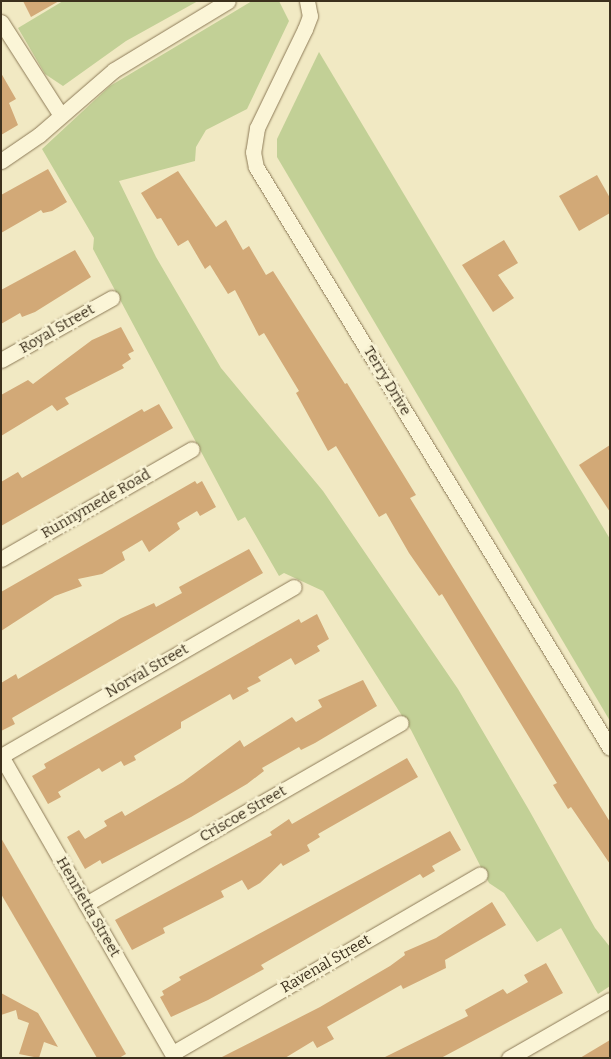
<!DOCTYPE html>
<html>
<head>
<meta charset="utf-8">
<style>
  body { margin:0 }
  #map { position:relative; width:611px; height:1059px; overflow:hidden; background:#f1e9c3; font-family:Bitter,serif }
  div>[style] { position:absolute }
  .green>* { inset:0; background:#c2d096 }
  .building>* { inset:0; background:#d2a977 }
  .roads { filter:drop-shadow(0 0 1px #8d7b58) drop-shadow(0 0 1px #8d7b58) }
  .minor>* { height:15px; margin:-7.5px; padding:0 7.5px; transform-origin:7.5px; border-radius:7.5px; background:#fbf5d7 }
  span { translate:-50% -50%; white-space:nowrap; text-align:center; line-height:1.15; -webkit-text-stroke:5px #f8f2d3; paint-order:stroke }
  .street-label { font-size:15px; color:#3c301d }
  .frame { position:absolute; inset:0; border:2px solid #3c301d; pointer-events:none }
</style>
</head>
<body>
<div id="map">
  <div class="green">
    <i style="clip-path:polygon(63px 1px,198px 1px,126px 41px,63px 86px,45px 74px,18px 28px)"></i>
    <i style="clip-path:polygon(252px 1px,279px 1px,289px 21px,247px 109px,206px 130px,196px 147px,195px 161px,119px 181px,156px 257px,221px 368px,323px 491px,458px 689px,529px 810px,595px 928px,610px 947px,610px 986px,598px 994px,561px 928px,537px 942px,504px 893px,489px 883px,411px 730px,323px 591px,284px 573px,279px 576px,245px 517px,238px 521px,93px 249px,94px 238px,42px 149px,110px 86px)"></i>
    <i style="clip-path:polygon(319px 52px,610px 539px,610px 721px,277px 157px,277px 139px)"></i>
  </div>
  <div class="building">
    <i style="clip-path:polygon(23px 1px,59px 1px,31px 17px)"></i>
    <i style="clip-path:polygon(1px 73px,16px 99px,9px 103px,18px 125px,1px 135px)"></i>
    <i style="clip-path:polygon(48px 169px,67px 202px,52px 211px,43px 213px,41px 210px,1px 233px,1px 195px)"></i>
    <i style="clip-path:polygon(178px 171px,216px 227px,226px 220px,243px 250px,249px 246px,266px 275px,273px 271px,345px 384px,347px 383px,416px 495px,410px 498px,610px 822px,610px 864px,571px 807px,568px 809px,553px 785px,557px 783px,442px 594px,439px 596px,409px 553px,386px 513px,379px 517px,336px 446px,328px 451px,296px 393px,299px 391px,264px 333px,259px 336px,235px 290px,228px 294px,210px 265px,205px 269px,188px 240px,178px 246px,161px 218px,157px 219px,141px 193px)"></i>
    <i style="clip-path:polygon(597px 175px,610px 198px,610px 213px,579px 231px,559px 196px)"></i>
    <i style="clip-path:polygon(504px 240px,518px 263px,498px 275px,514px 298px,493px 312px,462px 265px)"></i>
    <i style="clip-path:polygon(75px 250px,91px 277px,35px 312px,22px 317px,20px 313px,1px 324px,1px 290px)"></i>
    <i style="clip-path:polygon(121px 327px,134px 351px,128px 354px,131px 359px,122px 365px,124px 368px,65px 398px,69px 404px,57px 411px,52px 405px,1px 436px,1px 395px,28px 380px,33px 384px,92px 340px)"></i>
    <i style="clip-path:polygon(159px 404px,173px 428px,1px 526px,1px 482px,18px 472px,22px 478px,142px 409px,144px 412px)"></i>
    <i style="clip-path:polygon(610px 445px,610px 512px,579px 465px)"></i>
    <i style="clip-path:polygon(195px 481px,197px 484px,202px 481px,216px 507px,200px 516px,197px 511px,177px 523px,180px 529px,149px 552px,142px 540px,122px 552px,125px 560px,102px 574px,78px 579px,82px 586px,55px 596px,1px 631px,1px 592px)"></i>
    <i style="clip-path:polygon(249px 549px,263px 573px,12px 718px,15px 724px,1px 731px,1px 683px,16px 674px,18px 679px,121px 618px,154px 603px,156px 607px,182px 593px,179px 587px)"></i>
    <i style="clip-path:polygon(317px 614px,329px 639px,317px 646px,320px 651px,295px 665px,291px 658px,258px 677px,261px 681px,247px 688px,249px 691px,233px 700px,230px 694px,181px 722px,181px 728px,134px 756px,136px 760px,124px 766px,121px 761px,102px 772px,99px 768px,58px 792px,61px 797px,48px 804px,32px 776px,46px 768px,44px 764px,299px 619px,301px 623px)"></i>
    <i style="clip-path:polygon(363px 680px,377px 706px,315px 743px,301px 750px,299px 747px,262px 768px,264px 771px,247px 784px,191px 817px,102px 864px,100px 860px,85px 869px,67px 837px,79px 830px,85px 839px,107px 826px,104px 821px,122px 811px,125px 816px,183px 782px,240px 740px,244px 747px,292px 717px,296px 722px,322px 707px,318px 700px)"></i>
    <i style="clip-path:polygon(407px 758px,418px 777px,318px 834px,320px 837px,307px 845px,310px 851px,283px 866px,281px 863px,260px 883px,248px 890px,242px 880px,221px 891px,224px 897px,163px 928px,165px 933px,132px 950px,115px 920px,272px 835px,270px 832px,289px 819px,292px 824px)"></i>
    <i style="clip-path:polygon(450px 831px,461px 850px,432px 866px,435px 871px,423px 878px,420px 874px,261px 965px,264px 969px,208px 1000px,171px 1017px,160px 997px,164px 995px,162px 991px,181px 980px,179px 977px)"></i>
    <i style="clip-path:polygon(1px 838px,126px 1054px,119px 1058px,97px 1058px,1px 894px)"></i>
    <i style="clip-path:polygon(492px 902px,506px 925px,445px 960px,446px 968px,403px 989px,401px 985px,327px 1027px,334px 1039px,317px 1048px,313px 1041px,285px 1058px,220px 1058px,320px 1007px,390px 966px,405px 955px,404px 952px,436px 938px)"></i>
    <i style="clip-path:polygon(546px 963px,563px 993px,441px 1058px,383px 1058px,468px 1016px,465px 1010px,503px 989px,507px 994px,528px 982px,524px 975px)"></i>
    <i style="clip-path:polygon(1px 993px,38px 1013px,58px 1047px,44px 1042px,39px 1058px,19px 1054px,29px 1023px,18px 1019px,16px 1010px,1px 1015px)"></i>
    <i style="clip-path:polygon(610px 1040px,610px 1058px,580px 1058px)"></i>
  </div>
  <div class="roads">
    <div class="minor">
      <i style="left:307px;top:1px;width:15px;rotate:79deg"></i>
      <i style="left:310px;top:16px;width:14px;rotate:111deg"></i>
      <i style="left:305px;top:29px;width:110px;rotate:115.9deg"></i>
      <i style="left:257px;top:128px;width:24px;rotate:99deg"></i>
      <i style="left:253px;top:152px;width:15px;rotate:79deg"></i>
      <i style="left:256px;top:167px;width:680px;rotate:58.65deg"></i>
      <i style="left:1px;top:22px;width:109px;rotate:57.3deg"></i>
      <i style="left:1px;top:161px;width:46px;rotate:-34.4deg"></i>
      <i style="left:39px;top:135px;width:99px;rotate:-40.9deg"></i>
      <i style="left:114px;top:70px;width:133px;rotate:-31.2deg"></i>
      <i style="left:1px;top:360px;width:127px;rotate:-29.2deg"></i>
      <i style="left:1px;top:559px;width:220px;rotate:-29.9deg"></i>
      <i style="left:1px;top:756px;width:349px;rotate:60.1deg"></i>
      <i style="left:1px;top:756px;width:338px;rotate:-30deg"></i>
      <i style="left:86px;top:904px;width:363px;rotate:-29.9deg"></i>
      <i style="left:173px;top:1053px;width:355px;rotate:-30.2deg"></i>
      <i style="left:509px;top:1058px;width:116px;rotate:-29.9deg"></i>
    </div>
  </div>
  <div class="street-label">
    <span style="left:57px;top:329px;rotate:-30deg">Royal Street</span>
    <span style="left:387px;top:381px;rotate:59deg">Terry Drive</span>
    <span style="left:96px;top:504px;rotate:-30deg">Runnymede Road</span>
    <span style="left:147px;top:671px;rotate:-30deg">Norval Street</span>
    <span style="left:243px;top:814px;rotate:-30deg">Criscoe Street</span>
    <span style="left:88px;top:907px;rotate:60deg">Henrietta Street</span>
    <span style="left:326px;top:964px;rotate:-30deg">Ravenal Street</span>
  </div>
  <div class="frame"></div>
</div>
</body>
</html>
